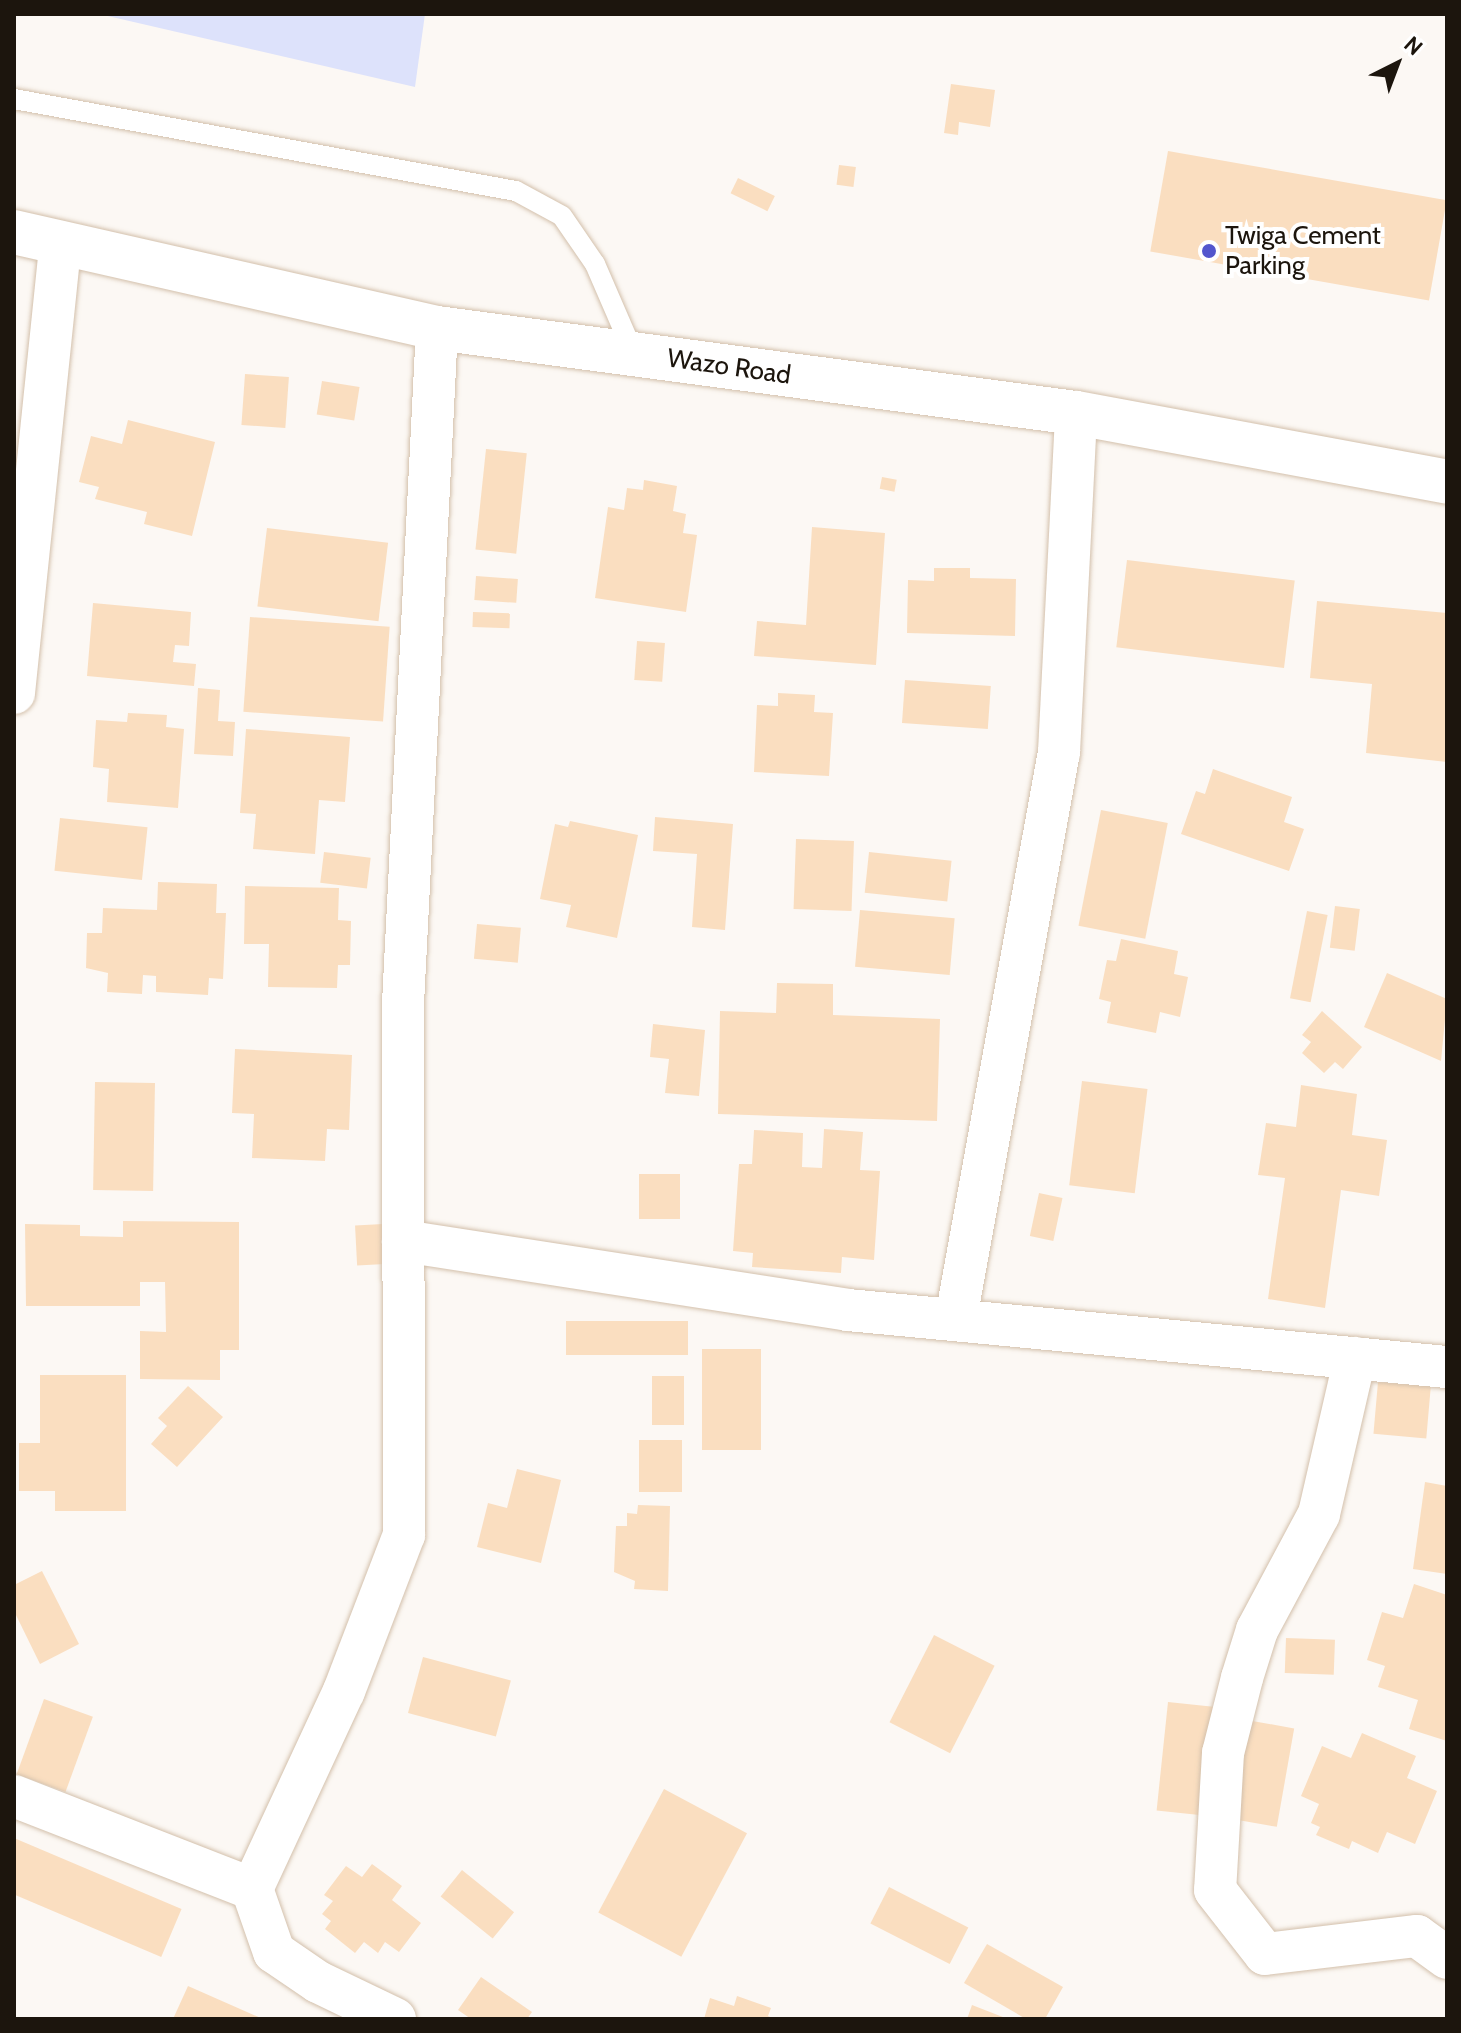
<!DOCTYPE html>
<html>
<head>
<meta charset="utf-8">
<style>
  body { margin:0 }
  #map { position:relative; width:1461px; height:2033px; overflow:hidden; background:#fcf8f4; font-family:Cabin,sans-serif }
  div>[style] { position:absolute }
  .green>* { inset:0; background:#dde2fb }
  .building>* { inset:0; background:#fadec0; transform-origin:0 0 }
  .roads { filter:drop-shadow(0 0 2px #d3c0ab) drop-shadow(0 0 2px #d3c0ab) }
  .lane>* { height:20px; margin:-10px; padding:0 10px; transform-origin:10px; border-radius:10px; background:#fff }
  .street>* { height:42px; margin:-21px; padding:0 21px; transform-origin:21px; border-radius:21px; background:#fff }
  .secondary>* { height:44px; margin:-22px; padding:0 22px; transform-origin:22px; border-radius:22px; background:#fff }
  .dots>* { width:22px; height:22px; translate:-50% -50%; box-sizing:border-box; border:4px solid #fff; border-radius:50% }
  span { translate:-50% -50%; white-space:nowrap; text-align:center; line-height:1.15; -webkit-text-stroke:8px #fff; paint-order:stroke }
  .poi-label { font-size:26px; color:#1c150d }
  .left { translate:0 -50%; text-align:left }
  .street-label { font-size:26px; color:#1c150d }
  .frame { position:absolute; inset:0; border:16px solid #1c150d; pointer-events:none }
  .north { position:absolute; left:1357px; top:24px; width:80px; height:80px; -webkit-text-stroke:6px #fff; paint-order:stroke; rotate:42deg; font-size:22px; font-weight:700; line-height:32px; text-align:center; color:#1c150d }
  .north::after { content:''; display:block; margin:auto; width:28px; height:36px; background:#1c150d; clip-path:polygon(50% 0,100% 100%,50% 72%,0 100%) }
</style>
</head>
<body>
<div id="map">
  <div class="green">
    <i style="clip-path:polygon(99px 14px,425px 14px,415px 87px)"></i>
  </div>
  <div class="building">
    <i style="clip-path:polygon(951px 84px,995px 90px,990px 127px,959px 122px,958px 135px,944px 133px)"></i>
    <i style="left:1168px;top:151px;width:283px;height:102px;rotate:10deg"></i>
    <i style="left:839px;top:165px;width:17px;height:20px;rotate:7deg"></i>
    <i style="left:738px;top:178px;width:41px;height:17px;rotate:26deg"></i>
    <i style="left:245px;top:374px;width:44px;height:51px;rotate:4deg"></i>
    <i style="left:322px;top:381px;width:38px;height:34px;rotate:9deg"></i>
    <i style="clip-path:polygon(128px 420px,215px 442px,192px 536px,144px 524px,147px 512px,95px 499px,99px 487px,79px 482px,91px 436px,122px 444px)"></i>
    <i style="left:486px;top:449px;width:41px;height:101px;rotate:6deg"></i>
    <i style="left:882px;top:477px;width:15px;height:12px;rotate:11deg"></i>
    <i style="clip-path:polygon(644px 480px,677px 486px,673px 511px,686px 514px,683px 533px,697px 535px,686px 612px,595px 598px,608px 507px,624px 510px,627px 488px,643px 490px)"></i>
    <i style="clip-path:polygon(812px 527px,885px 533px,876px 665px,754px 656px,757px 621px,806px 625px)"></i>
    <i style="left:267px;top:528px;width:122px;height:79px;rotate:7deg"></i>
    <i style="left:1127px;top:560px;width:169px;height:88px;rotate:7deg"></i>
    <i style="clip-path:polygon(934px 568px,970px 568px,970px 578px,1016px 579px,1015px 636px,907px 633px,908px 580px,934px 581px)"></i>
    <i style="left:476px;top:576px;width:42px;height:24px;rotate:4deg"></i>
    <i style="clip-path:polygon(1317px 601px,1447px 613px,1447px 762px,1366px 753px,1372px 684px,1310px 678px)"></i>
    <i style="clip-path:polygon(93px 603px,191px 612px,189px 646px,175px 645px,173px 662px,196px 664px,194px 686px,87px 676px)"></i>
    <i style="left:473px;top:612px;width:37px;height:15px;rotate:2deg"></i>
    <i style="left:250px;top:617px;width:140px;height:95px;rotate:4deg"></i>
    <i style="left:637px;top:641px;width:28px;height:39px;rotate:4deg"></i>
    <i style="left:905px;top:680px;width:86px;height:43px;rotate:4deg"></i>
    <i style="clip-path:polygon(198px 688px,220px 690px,218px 721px,235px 722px,233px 756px,194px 754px)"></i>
    <i style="clip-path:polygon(778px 693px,815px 695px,814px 712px,833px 713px,829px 776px,754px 772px,757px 705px,778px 706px)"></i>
    <i style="clip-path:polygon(128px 713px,167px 715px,166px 727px,184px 729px,178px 808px,107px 802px,109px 769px,93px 767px,96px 720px,127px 722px)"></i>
    <i style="clip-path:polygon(246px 729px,350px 737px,345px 802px,319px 800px,315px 854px,253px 849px,256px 814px,240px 813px)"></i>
    <i style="clip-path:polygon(1213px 769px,1292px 797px,1284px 822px,1304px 829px,1289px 871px,1181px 834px,1196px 791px,1205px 794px)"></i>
    <i style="left:1101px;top:810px;width:68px;height:118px;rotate:11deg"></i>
    <i style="clip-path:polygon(655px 817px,733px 824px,725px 930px,692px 927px,697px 854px,653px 851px)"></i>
    <i style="left:60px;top:818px;width:88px;height:53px;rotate:6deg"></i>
    <i style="clip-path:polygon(570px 821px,638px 835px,617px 938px,566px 927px,571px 905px,540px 899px,555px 824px,568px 827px)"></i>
    <i style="left:796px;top:839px;width:58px;height:70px;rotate:2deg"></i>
    <i style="left:324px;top:852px;width:47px;height:31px;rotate:7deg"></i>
    <i style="left:869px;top:852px;width:83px;height:41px;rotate:6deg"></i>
    <i style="clip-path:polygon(158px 882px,217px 884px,216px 913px,226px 913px,223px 979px,209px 978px,208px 995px,156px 992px,156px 976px,143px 975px,142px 994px,107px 992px,108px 973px,86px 968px,87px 933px,102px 933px,103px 908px,157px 910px)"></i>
    <i style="clip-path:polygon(245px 886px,339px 888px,338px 920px,351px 921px,350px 965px,338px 965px,337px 988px,268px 987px,269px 944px,244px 944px)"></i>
    <i style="left:1335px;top:906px;width:25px;height:42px;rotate:7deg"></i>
    <i style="left:860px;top:910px;width:95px;height:57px;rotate:5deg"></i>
    <i style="left:1307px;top:911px;width:21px;height:89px;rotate:11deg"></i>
    <i style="left:477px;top:924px;width:44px;height:35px;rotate:5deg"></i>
    <i style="clip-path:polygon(1121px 939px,1178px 951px,1174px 974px,1188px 977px,1180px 1017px,1160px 1012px,1156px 1033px,1107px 1023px,1111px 1002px,1099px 999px,1107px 960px,1116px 961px)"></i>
    <i style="clip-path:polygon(1387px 973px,1447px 999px,1441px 1061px,1364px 1027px)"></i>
    <i style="clip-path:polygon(777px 983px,833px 984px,833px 1015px,940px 1019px,937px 1121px,718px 1114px,720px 1011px,776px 1013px)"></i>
    <i style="clip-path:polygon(1322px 1011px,1362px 1047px,1343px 1069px,1335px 1062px,1324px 1073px,1302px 1053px,1311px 1042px,1302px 1035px)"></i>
    <i style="clip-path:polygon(653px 1024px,705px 1030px,699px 1096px,665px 1093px,669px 1059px,650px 1057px)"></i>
    <i style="clip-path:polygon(235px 1049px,352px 1055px,349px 1130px,327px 1129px,325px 1161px,252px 1158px,254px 1114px,232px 1113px)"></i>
    <i style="left:1082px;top:1081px;width:66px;height:105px;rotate:7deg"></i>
    <i style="left:95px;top:1082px;width:60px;height:108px;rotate:1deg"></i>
    <i style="clip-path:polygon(1301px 1085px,1357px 1094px,1352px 1135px,1387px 1140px,1379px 1196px,1341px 1190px,1325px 1308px,1268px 1299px,1285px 1178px,1258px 1175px,1266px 1123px,1296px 1127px)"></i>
    <i style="clip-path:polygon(824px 1129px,863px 1132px,860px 1170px,880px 1171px,874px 1260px,842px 1257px,841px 1273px,752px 1267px,753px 1253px,733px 1251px,739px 1164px,752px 1164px,754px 1130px,803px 1133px,802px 1167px,822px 1168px)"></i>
    <i style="left:680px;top:1174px;width:45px;height:41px;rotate:90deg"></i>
    <i style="left:1039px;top:1193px;width:24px;height:44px;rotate:12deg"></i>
    <i style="clip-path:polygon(123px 1221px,239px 1222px,239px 1350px,220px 1350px,220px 1380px,140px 1379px,140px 1331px,166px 1332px,165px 1282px,140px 1282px,140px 1306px,26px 1306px,25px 1224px,80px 1225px,80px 1236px,123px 1237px)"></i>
    <i style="left:383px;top:1224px;width:40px;height:28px;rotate:87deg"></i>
    <i style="left:566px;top:1321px;width:122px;height:34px"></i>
    <i style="left:702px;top:1349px;width:59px;height:101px"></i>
    <i style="clip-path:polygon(40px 1375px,126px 1375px,126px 1511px,55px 1511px,55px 1491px,19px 1491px,19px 1443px,40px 1443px)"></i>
    <i style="left:652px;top:1376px;width:32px;height:49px"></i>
    <i style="left:1378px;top:1382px;width:53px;height:52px;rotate:5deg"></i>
    <i style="clip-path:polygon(188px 1386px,223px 1417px,177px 1467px,151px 1444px,167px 1426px,158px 1418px)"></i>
    <i style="left:639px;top:1440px;width:43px;height:52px"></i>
    <i style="clip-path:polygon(517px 1469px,561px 1480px,541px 1563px,477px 1547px,488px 1503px,507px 1508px)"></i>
    <i style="clip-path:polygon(1425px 1482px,1447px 1486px,1447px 1574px,1413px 1569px)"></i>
    <i style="clip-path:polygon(638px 1505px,670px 1506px,668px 1591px,634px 1589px,635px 1581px,614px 1572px,616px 1526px,627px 1526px,627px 1513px,637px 1514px)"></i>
    <i style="clip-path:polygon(42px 1571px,79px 1644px,40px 1664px,14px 1611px,14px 1585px)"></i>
    <i style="clip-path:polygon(1414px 1584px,1447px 1595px,1447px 1741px,1409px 1729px,1418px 1700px,1378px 1687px,1385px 1666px,1367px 1660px,1382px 1612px,1403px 1618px)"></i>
    <i style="left:934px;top:1635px;width:68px;height:98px;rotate:27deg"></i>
    <i style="left:1286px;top:1638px;width:49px;height:35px;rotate:2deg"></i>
    <i style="left:423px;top:1657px;width:91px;height:58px;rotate:15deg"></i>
    <i style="left:44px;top:1699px;width:52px;height:80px;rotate:20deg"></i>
    <i style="left:1168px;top:1702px;width:55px;height:109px;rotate:6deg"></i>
    <i style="left:1241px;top:1719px;width:54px;height:100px;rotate:10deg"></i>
    <i style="clip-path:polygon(1362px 1733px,1416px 1756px,1407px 1778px,1437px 1791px,1415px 1844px,1387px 1832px,1378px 1853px,1352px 1841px,1349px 1849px,1316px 1835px,1320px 1827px,1311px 1823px,1319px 1804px,1301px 1796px,1322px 1746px,1351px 1758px)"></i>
    <i style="left:664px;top:1789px;width:94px;height:140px;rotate:28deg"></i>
    <i style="left:14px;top:1838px;width:182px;height:52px;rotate:23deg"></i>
    <i style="clip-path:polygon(372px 1864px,402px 1886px,392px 1900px,421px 1923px,399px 1952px,385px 1942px,378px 1953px,364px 1942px,355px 1953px,325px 1929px,331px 1921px,322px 1914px,333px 1901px,324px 1895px,346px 1866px,362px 1877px)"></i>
    <i style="left:462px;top:1870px;width:67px;height:34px;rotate:39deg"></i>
    <i style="left:889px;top:1887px;width:89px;height:41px;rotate:27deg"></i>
    <i style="clip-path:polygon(987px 1944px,1063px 1987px,1045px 2019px,1026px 2019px,964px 1983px)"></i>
    <i style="clip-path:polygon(481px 1977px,532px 2012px,527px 2019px,471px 2019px,458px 2010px)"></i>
    <i style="clip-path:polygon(188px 1986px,263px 2019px,173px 2019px)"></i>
    <i style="clip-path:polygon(737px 1996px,771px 2008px,768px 2016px,775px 2019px,704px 2019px,710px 1998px,734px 2006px)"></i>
    <i style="clip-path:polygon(972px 2005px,1008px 2019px,967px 2019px)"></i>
  </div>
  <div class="roads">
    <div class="lane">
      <i style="left:14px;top:99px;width:510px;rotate:10.39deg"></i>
      <i style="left:516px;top:191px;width:52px;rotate:28.5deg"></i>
      <i style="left:562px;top:216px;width:58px;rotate:55.5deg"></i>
      <i style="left:595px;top:264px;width:98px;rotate:66.6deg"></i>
    </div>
    <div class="street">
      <i style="left:14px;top:693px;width:453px;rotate:-84.1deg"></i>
      <i style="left:403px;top:1241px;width:450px;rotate:8.8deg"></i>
      <i style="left:848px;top:1310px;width:602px;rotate:5.44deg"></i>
      <i style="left:956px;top:1318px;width:575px;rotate:-79.69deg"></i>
      <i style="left:1059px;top:752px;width:339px;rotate:-87.1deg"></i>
      <i style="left:1355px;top:1358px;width:160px;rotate:103deg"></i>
      <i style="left:1319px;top:1514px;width:132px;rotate:118.1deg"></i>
      <i style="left:1257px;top:1630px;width:50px;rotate:107.4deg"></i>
      <i style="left:1242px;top:1678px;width:77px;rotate:104.2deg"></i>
      <i style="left:1223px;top:1753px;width:137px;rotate:93.3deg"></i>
      <i style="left:1215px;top:1890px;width:81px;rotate:52deg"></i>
      <i style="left:1265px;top:1954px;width:153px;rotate:-6.8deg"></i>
      <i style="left:1417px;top:1936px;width:37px;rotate:36deg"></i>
      <i style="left:14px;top:1796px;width:256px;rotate:21.3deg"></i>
      <i style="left:395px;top:2019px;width:85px;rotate:-154.3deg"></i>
      <i style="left:318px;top:1982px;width:53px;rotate:-145.7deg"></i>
      <i style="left:274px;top:1952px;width:67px;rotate:-109.2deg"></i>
      <i style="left:252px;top:1889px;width:218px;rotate:-65.1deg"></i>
      <i style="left:344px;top:1691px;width:167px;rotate:-69deg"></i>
      <i style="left:404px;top:1535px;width:531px;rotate:-90.11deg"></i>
      <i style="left:403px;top:1004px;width:677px;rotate:-87.12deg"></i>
    </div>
    <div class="secondary">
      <i style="left:14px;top:232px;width:434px;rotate:12.8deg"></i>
      <i style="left:437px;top:328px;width:645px;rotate:7.58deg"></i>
      <i style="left:1076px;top:413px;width:377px;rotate:10.5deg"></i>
    </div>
  </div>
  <div class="dots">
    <i style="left:1209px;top:251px;background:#5356cd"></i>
  </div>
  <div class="poi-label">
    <span class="left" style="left:1225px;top:251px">Twiga Cement<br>Parking</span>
  </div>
  <div class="street-label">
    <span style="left:729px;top:367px;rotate:8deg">Wazo Road</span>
  </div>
  <div class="frame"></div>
  <div class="north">N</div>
</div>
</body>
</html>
